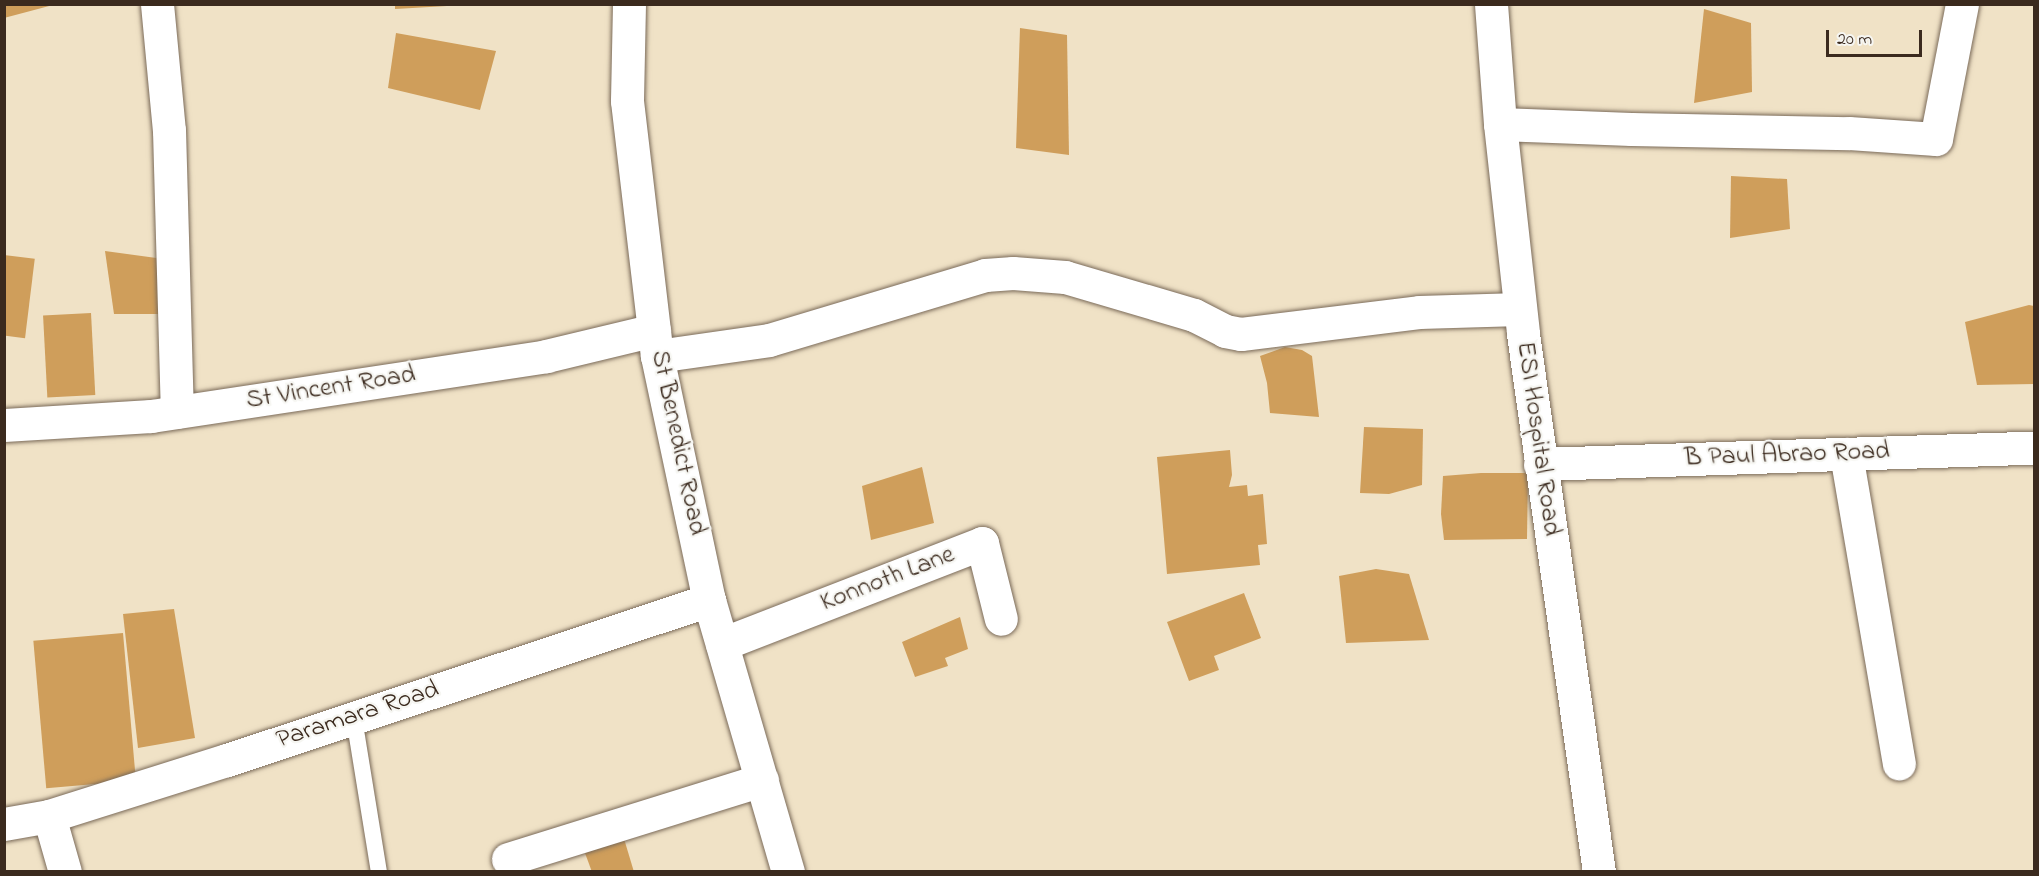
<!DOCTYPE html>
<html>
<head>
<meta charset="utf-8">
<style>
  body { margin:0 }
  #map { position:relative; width:2039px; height:876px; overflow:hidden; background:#f0e2c6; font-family:"Indie Flower",sans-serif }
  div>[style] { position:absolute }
  .building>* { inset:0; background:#cf9e5b; transform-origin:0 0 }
  .roads { filter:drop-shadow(0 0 2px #7a6a59) drop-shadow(0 0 2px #7a6a59) }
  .service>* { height:16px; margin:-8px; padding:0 8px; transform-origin:8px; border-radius:8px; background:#fff }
  .minor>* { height:33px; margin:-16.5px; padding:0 16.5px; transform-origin:16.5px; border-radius:16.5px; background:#fff }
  span { translate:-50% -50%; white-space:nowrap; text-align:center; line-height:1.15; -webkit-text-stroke:4.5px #f6f6f2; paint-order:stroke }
  .street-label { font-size:26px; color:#3b2a1e }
  .frame { position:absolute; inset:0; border:6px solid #3b2a1e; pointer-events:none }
  .scale { position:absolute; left:1826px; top:30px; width:96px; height:27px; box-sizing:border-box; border:3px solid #3b2a1e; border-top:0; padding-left:8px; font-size:18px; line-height:21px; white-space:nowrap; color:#3b2a1e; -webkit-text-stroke:4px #f6f6f2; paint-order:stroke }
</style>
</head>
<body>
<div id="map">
  <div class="building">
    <i style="clip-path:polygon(4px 4px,53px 4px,53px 5px,4px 18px)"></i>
    <i style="clip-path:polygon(395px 4px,447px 4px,447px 6px,395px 9px)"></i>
    <i style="clip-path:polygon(1704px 9px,1751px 23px,1752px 92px,1694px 103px)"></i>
    <i style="clip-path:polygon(1020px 28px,1067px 35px,1069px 155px,1016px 148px)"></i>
    <i style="clip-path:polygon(396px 33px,496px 51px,480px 110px,388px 88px)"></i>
    <i style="clip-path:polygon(1731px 176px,1787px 179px,1790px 229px,1730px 238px)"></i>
    <i style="clip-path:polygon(105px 251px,171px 260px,168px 314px,114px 314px)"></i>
    <i style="left:4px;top:255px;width:31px;height:80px;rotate:7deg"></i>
    <i style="clip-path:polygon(2029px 305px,2034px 306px,2034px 384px,1977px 385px,1965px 322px)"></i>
    <i style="left:91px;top:313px;width:82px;height:48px;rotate:87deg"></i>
    <i style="clip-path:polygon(1285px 347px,1302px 350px,1312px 356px,1319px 417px,1270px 413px,1267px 383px,1260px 356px)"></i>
    <i style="clip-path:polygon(1364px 427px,1423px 429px,1422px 485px,1389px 494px,1360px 493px)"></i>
    <i style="clip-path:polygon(1230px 450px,1232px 475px,1229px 487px,1247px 485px,1248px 496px,1263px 494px,1267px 544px,1258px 545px,1260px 565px,1167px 574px,1157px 457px)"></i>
    <i style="clip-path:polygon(922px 467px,934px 523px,871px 540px,862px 486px)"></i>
    <i style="clip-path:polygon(1481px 473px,1528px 473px,1527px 539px,1444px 540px,1441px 514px,1443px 476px)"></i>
    <i style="clip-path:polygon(1376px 569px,1409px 574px,1429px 640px,1346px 643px,1339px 576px)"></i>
    <i style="clip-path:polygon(1244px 593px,1261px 638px,1214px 656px,1219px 670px,1189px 681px,1167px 622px)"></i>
    <i style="clip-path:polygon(174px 609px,195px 738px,138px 748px,123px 614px)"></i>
    <i style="clip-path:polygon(960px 617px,968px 649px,945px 658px,948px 666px,915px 677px,902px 642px)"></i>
    <i style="left:123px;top:633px;width:148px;height:90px;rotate:85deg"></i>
    <i style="clip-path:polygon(622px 832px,634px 872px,592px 872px,582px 845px)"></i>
  </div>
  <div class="roads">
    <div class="service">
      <i style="left:354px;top:718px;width:156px;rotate:80.8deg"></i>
    </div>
    <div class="minor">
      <i style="left:157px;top:4px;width:127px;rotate:84.6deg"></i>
      <i style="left:169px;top:130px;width:282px;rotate:88.4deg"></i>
      <i style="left:629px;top:4px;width:97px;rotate:91.2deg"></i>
      <i style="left:627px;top:101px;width:257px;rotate:83.3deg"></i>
      <i style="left:657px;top:356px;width:249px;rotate:78deg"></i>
      <i style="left:709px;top:600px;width:283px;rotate:73.8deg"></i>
      <i style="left:1491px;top:4px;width:120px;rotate:85.7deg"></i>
      <i style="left:1500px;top:124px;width:211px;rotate:83.7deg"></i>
      <i style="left:1523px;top:334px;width:543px;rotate:81.96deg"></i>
      <i style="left:1500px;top:124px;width:131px;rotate:2.2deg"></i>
      <i style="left:1631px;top:129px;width:218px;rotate:1.1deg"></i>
      <i style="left:1849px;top:133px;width:87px;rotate:3.9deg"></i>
      <i style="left:1936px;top:139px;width:137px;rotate:-79.1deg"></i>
      <i style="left:657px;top:356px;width:113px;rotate:-8.1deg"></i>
      <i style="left:769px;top:340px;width:226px;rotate:-16.7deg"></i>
      <i style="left:985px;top:275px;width:28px;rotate:-4deg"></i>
      <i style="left:1013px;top:273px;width:52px;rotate:4.4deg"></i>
      <i style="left:1065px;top:277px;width:134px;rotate:16.4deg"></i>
      <i style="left:1194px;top:315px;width:35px;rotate:27deg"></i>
      <i style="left:1225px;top:331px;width:16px;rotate:11deg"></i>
      <i style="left:1241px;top:334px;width:179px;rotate:-7deg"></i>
      <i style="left:1419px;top:312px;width:101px;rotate:-1.7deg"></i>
      <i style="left:4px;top:425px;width:147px;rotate:-3.5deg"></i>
      <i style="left:151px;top:416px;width:400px;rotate:-8.6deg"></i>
      <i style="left:546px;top:356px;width:111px;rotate:-13.5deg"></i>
      <i style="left:1846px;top:454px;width:314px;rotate:80.3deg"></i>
      <i style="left:1540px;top:464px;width:494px;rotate:-1.9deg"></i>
      <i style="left:722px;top:644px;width:279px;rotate:-21.2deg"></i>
      <i style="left:982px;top:543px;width:78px;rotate:76deg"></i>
      <i style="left:49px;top:816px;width:58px;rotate:74.1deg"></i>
      <i style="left:4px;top:824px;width:46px;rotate:-10.1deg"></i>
      <i style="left:49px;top:816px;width:187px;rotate:-17.5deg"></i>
      <i style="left:227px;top:760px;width:508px;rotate:-18.36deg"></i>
      <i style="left:508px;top:859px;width:266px;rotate:-17.3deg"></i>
    </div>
  </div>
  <div class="street-label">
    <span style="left:331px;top:389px;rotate:-9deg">St Vincent Road</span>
    <span style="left:1537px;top:439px;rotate:82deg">ESI Hospital Road</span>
    <span style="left:677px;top:443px;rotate:78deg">St Benedict Road</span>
    <span style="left:1787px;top:456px;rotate:-2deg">B Paul Abrao Road</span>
    <span style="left:888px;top:580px;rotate:-21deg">Konnoth Lane</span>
    <span style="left:358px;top:716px;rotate:-18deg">Paramara Road</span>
  </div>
  <div class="frame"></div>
  <div class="scale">20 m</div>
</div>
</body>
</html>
